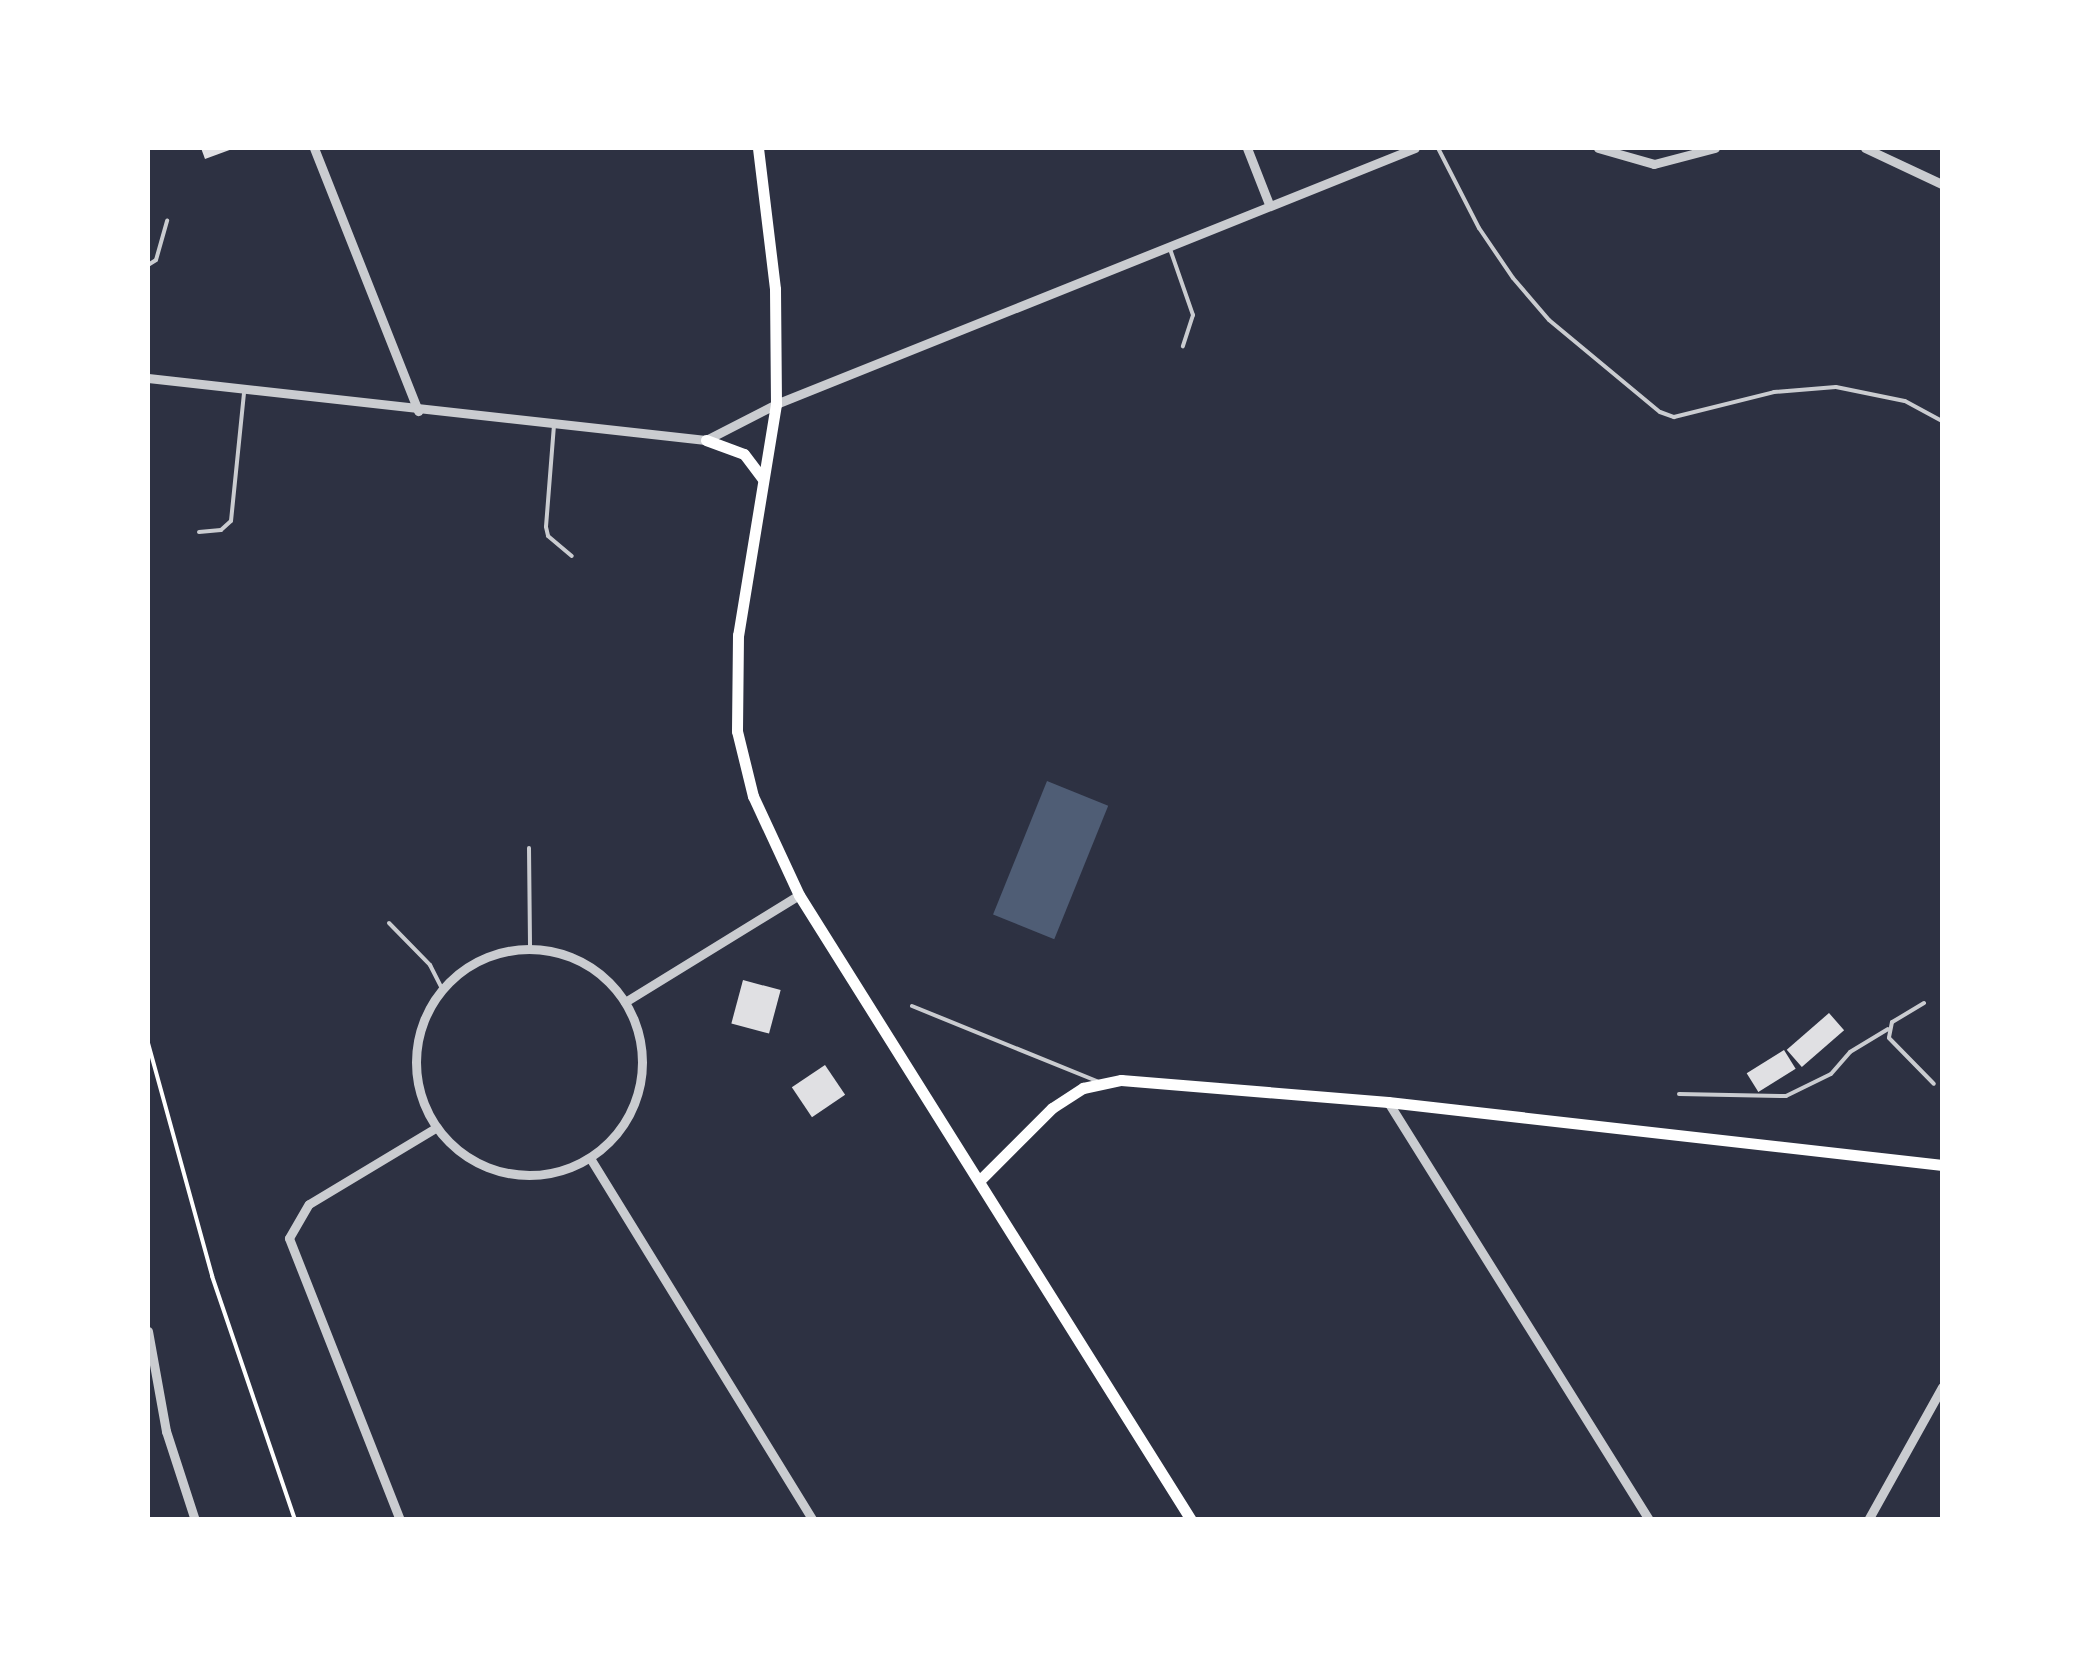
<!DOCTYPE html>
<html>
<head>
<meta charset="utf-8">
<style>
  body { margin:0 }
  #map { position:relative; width:2090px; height:1667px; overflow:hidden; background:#2d3142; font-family:"Space Grotesk",sans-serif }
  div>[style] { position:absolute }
  .water>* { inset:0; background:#4f5d75; transform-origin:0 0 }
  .building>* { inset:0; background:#e0e0e3; transform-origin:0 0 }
  .path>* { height:4px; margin:-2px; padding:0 2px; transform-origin:2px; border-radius:2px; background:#fff }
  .service>* { height:4px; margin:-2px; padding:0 2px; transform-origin:2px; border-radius:2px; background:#caccd0 }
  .minor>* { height:9px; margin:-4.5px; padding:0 4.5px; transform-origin:4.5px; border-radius:4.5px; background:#caccd0 }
  .minor>.ring { margin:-4.5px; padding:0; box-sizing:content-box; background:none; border:9px solid #caccd0; border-radius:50% }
  .secondary>* { height:11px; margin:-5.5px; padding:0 5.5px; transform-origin:5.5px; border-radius:5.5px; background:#fff }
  span { translate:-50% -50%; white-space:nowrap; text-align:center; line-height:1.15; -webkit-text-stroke:8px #fff; paint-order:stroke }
  .frame { position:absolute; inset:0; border:150px solid #fff; pointer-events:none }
</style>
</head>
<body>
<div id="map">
  <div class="water">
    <i style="left:1047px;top:781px;width:66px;height:144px;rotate:22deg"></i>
  </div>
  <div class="building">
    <i style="clip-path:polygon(201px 148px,235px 148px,205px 159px)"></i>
    <i style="left:743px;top:980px;width:39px;height:45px;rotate:15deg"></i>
    <i style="left:1829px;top:1013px;width:23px;height:56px;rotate:49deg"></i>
    <i style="left:1784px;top:1050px;width:22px;height:44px;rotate:58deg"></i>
    <i style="left:825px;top:1065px;width:36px;height:40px;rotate:56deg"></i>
  </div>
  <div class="path">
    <i style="left:148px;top:1043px;width:242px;rotate:74.6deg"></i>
    <i style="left:212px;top:1276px;width:258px;rotate:71.2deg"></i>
  </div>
  <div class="service">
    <i style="left:1438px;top:148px;width:90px;rotate:62.9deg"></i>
    <i style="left:1479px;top:228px;width:60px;rotate:55.8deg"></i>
    <i style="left:1513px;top:278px;width:55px;rotate:49.4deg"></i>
    <i style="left:1549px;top:320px;width:144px;rotate:39.7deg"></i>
    <i style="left:1660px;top:412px;width:15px;rotate:20deg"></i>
    <i style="left:1674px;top:417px;width:103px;rotate:-14deg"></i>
    <i style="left:1774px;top:392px;width:62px;rotate:-4.6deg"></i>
    <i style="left:1836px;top:387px;width:70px;rotate:11.5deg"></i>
    <i style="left:1905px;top:401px;width:42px;rotate:28.4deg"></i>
    <i style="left:1170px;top:249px;width:70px;rotate:70.8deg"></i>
    <i style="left:1193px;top:315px;width:33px;rotate:108deg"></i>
    <i style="left:148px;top:265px;width:9px;rotate:-32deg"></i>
    <i style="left:156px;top:260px;width:41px;rotate:-74.2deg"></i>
    <i style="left:554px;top:425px;width:102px;rotate:94.5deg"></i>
    <i style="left:546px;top:527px;width:9px;rotate:77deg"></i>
    <i style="left:548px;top:536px;width:31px;rotate:40deg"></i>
    <i style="left:199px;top:532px;width:22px;rotate:-5deg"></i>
    <i style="left:221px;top:530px;width:13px;rotate:-42deg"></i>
    <i style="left:231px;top:521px;width:128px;rotate:-84.2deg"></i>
    <i style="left:529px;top:848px;width:101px;rotate:89.4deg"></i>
    <i style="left:389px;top:923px;width:59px;rotate:45.7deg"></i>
    <i style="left:430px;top:965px;width:27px;rotate:63deg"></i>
    <i style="left:1924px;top:1003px;width:37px;rotate:149deg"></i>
    <i style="left:1892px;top:1022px;width:16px;rotate:101deg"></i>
    <i style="left:1889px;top:1038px;width:64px;rotate:45.6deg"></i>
    <i style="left:912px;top:1006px;width:200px;rotate:22.1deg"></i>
    <i style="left:1679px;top:1094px;width:107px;rotate:1.1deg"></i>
    <i style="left:1786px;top:1096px;width:50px;rotate:-26.1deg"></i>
    <i style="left:1831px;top:1074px;width:29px;rotate:-49deg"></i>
    <i style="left:1850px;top:1052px;width:44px;rotate:-31.2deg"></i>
  </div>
  <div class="minor">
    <i style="left:314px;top:148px;width:283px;rotate:68.4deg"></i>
    <i style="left:1247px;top:148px;width:60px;rotate:68.6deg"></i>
    <i style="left:1598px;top:148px;width:58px;rotate:15.9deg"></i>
    <i style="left:1654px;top:164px;width:63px;rotate:-14.7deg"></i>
    <i style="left:1865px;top:148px;width:85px;rotate:25.1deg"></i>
    <i style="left:148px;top:378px;width:561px;rotate:6.34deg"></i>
    <i style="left:706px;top:440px;width:79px;rotate:-27.2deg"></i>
    <i style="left:776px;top:404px;width:688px;rotate:-21.83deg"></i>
    <i class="ring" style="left:416px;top:949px;width:217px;height:217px"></i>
    <i style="left:625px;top:1002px;width:204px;rotate:-31.6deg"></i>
    <i style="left:1388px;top:1102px;width:493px;rotate:58deg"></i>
    <i style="left:590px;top:1158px;width:425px;rotate:58.4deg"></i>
    <i style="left:148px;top:1331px;width:102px;rotate:79.8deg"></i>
    <i style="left:166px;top:1431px;width:94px;rotate:72deg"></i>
    <i style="left:400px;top:1520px;width:303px;rotate:-111.5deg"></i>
    <i style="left:289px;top:1238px;width:39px;rotate:-60deg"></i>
    <i style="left:309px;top:1204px;width:149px;rotate:-31deg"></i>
    <i style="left:1868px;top:1520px;width:152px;rotate:-60.9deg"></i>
  </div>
  <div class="secondary">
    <i style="left:758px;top:148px;width:142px;rotate:83.1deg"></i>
    <i style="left:775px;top:289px;width:115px;rotate:89.5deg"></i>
    <i style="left:776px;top:404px;width:234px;rotate:99.3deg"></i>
    <i style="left:738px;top:635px;width:96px;rotate:90.6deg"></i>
    <i style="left:737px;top:731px;width:67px;rotate:76.2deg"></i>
    <i style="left:753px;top:796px;width:109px;rotate:65.1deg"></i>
    <i style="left:799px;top:895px;width:738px;rotate:57.9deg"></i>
    <i style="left:706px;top:440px;width:40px;rotate:20.2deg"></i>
    <i style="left:744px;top:454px;width:30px;rotate:53deg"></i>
    <i style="left:980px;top:1180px;width:102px;rotate:-45deg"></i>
    <i style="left:1052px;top:1108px;width:37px;rotate:-33deg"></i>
    <i style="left:1083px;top:1088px;width:39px;rotate:-12deg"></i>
    <i style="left:1121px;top:1080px;width:268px;rotate:4.7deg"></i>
    <i style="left:1388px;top:1102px;width:558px;rotate:6.49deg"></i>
  </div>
  <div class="frame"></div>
</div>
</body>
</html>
